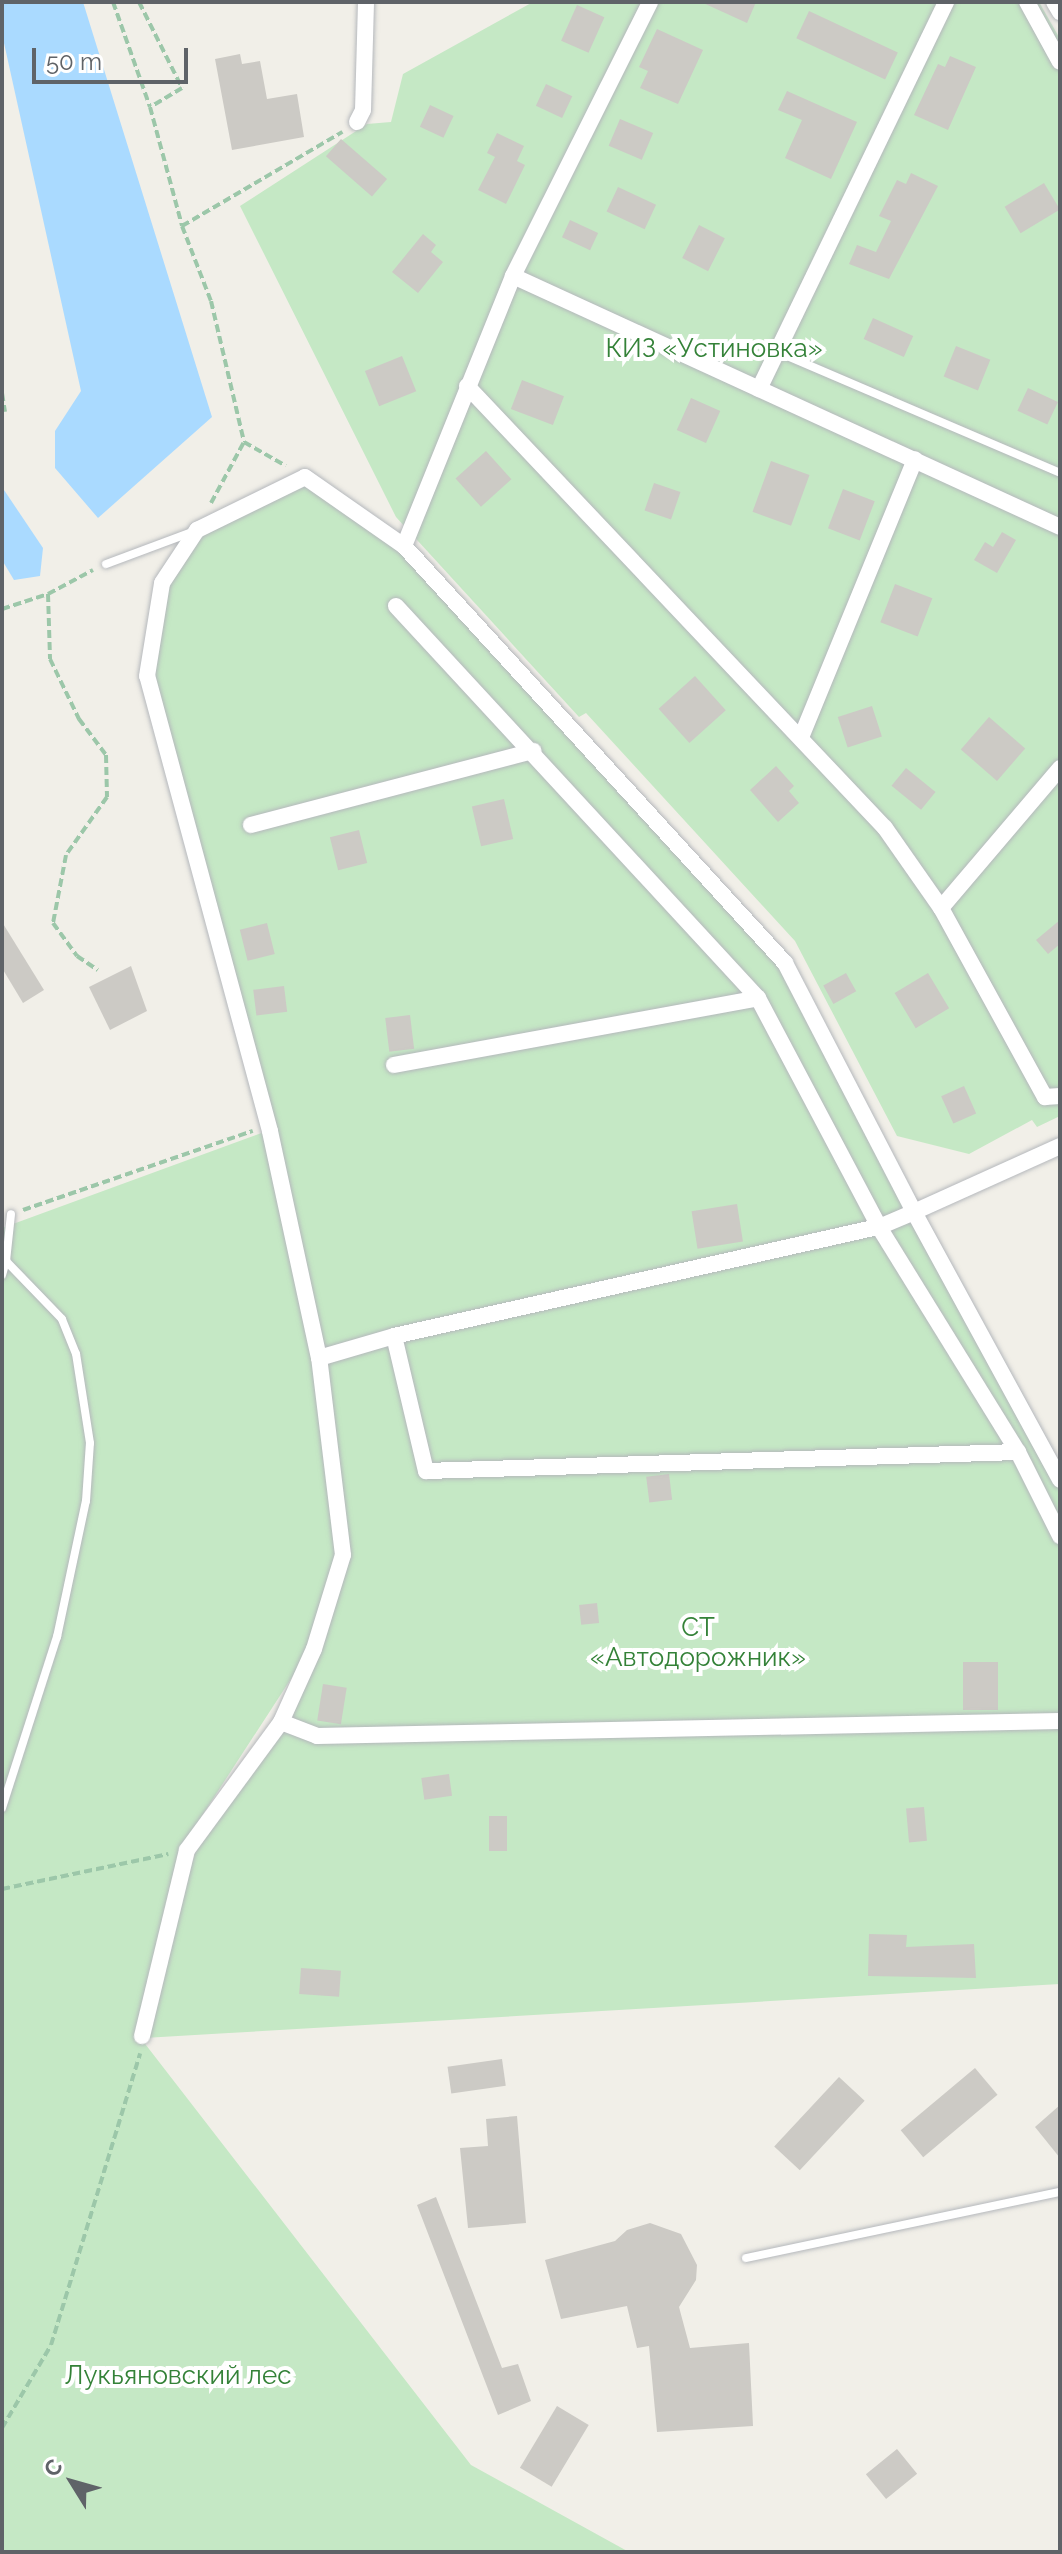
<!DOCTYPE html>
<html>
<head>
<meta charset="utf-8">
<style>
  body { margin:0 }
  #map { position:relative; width:1062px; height:2554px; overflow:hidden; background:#f1efe8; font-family:Raleway,sans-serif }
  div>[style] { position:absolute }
  .green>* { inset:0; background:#c5e8c5 }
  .water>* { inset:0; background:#aadaff }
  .building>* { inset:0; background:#cccac5; transform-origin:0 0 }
  .path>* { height:4px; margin-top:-2px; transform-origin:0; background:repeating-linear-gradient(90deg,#9cc7a9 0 8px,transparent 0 12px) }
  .roads { filter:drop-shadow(0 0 2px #b5b8bc) drop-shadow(0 0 2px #b5b8bc) }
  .lane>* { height:8px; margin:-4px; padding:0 4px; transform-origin:4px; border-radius:4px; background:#fff }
  .street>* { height:16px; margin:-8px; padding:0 8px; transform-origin:8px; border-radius:8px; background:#fff }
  span { translate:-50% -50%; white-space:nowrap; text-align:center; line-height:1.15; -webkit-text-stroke:8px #fff; paint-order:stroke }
  .park-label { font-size:26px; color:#348238 }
  .frame { position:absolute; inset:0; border:4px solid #5f6368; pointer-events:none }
  .north { position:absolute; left:32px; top:2442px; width:80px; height:80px; -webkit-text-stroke:6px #fff; paint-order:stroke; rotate:307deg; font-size:22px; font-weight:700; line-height:32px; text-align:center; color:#5f6368 }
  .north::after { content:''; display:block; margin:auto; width:28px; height:36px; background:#5f6368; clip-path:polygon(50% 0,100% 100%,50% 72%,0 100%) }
  .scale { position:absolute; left:32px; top:48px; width:156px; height:36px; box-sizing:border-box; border:4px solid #5f6368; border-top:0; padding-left:10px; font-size:24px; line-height:28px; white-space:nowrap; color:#5f6368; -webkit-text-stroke:6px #fff; paint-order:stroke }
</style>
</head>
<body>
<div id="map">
  <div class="green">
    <i style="clip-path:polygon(533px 2px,1039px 2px,1060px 39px,1060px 1116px,1037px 1127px,1032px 1120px,969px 1154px,897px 1136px,795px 941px,586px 713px,579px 717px,396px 517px,240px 206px,367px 124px,391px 122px,403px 74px)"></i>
    <i style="clip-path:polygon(305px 477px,393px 538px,785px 963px,1060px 1480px,1060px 1984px,144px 2038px,195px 1853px,287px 1724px,347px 1555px,321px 1357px,147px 676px,162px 583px,197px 530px)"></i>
    <i style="clip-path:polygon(267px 1131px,320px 1394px,339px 1555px,311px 1648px,181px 1848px,139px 2036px,471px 2465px,629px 2552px,2px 2552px,2px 1228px)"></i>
  </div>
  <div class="water">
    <i style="clip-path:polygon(3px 2px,83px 2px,212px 417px,98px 518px,55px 468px,55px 431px,81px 391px,2px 34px)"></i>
    <i style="clip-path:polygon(2px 487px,43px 548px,40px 576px,14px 580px,2px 560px)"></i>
  </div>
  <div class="building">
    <i style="clip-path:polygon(701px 2px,756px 2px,747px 23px)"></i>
    <i style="left:577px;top:5px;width:30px;height:39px;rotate:24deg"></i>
    <i style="left:809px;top:11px;width:98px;height:30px;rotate:25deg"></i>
    <i style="clip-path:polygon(657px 29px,703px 50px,678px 104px,640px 88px,648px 71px,639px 67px)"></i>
    <i style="clip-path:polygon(240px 54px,242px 64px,260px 61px,267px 99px,297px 94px,304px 137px,232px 150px,215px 59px)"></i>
    <i style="clip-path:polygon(950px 56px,976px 67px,948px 130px,914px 115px,938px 64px,945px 67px)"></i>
    <i style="left:546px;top:84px;width:29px;height:24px;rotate:25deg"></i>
    <i style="clip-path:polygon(787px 91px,857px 122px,831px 179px,785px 158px,802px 120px,778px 110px)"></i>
    <i style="left:430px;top:105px;width:26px;height:24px;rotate:25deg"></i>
    <i style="left:620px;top:119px;width:36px;height:29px;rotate:23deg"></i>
    <i style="clip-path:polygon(497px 133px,524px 146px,517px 161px,525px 165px,506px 204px,478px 190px,495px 157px,487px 153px)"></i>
    <i style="left:341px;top:139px;width:61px;height:23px;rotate:41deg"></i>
    <i style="clip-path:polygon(911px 173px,938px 186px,889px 279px,849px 264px,857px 245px,876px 252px,891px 221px,879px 216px,897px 180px,906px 184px)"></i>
    <i style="left:1044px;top:183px;width:31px;height:46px;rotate:59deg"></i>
    <i style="left:618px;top:187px;width:42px;height:27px;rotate:25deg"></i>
    <i style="left:570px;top:220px;width:31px;height:19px;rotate:25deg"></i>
    <i style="left:699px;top:225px;width:29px;height:37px;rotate:27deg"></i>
    <i style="clip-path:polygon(423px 234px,436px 245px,431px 252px,443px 262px,418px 293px,392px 272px)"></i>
    <i style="left:873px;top:318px;width:44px;height:23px;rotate:24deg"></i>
    <i style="left:956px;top:346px;width:37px;height:33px;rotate:22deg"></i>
    <i style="left:402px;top:356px;width:38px;height:40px;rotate:68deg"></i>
    <i style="left:522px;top:380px;width:45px;height:31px;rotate:21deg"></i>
    <i style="left:1028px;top:388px;width:33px;height:25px;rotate:25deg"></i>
    <i style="left:691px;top:398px;width:32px;height:35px;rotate:24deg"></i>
    <i style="left:486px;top:451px;width:38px;height:41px;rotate:48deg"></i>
    <i style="left:771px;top:461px;width:41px;height:54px;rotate:20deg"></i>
    <i style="left:654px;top:483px;width:28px;height:29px;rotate:19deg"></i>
    <i style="left:843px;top:489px;width:34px;height:42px;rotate:21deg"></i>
    <i style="clip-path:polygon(1002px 532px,1016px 540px,997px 573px,974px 560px,985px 542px,993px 547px)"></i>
    <i style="left:895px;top:584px;width:40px;height:41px;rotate:21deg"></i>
    <i style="left:695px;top:676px;width:46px;height:49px;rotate:48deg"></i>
    <i style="left:872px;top:706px;width:32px;height:36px;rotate:72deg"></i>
    <i style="left:989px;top:717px;width:48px;height:43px;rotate:41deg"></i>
    <i style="clip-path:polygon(776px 766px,794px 786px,789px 791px,799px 803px,778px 822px,750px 790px)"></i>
    <i style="left:906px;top:768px;width:38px;height:23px;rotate:39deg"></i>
    <i style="left:504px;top:799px;width:41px;height:33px;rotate:77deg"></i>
    <i style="left:359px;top:830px;width:34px;height:30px;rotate:76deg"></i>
    <i style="clip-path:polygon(1060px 920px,1060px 944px,1048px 954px,1036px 940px)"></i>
    <i style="clip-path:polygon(2px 922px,44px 990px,23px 1003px,2px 968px)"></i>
    <i style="left:267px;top:923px;width:32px;height:28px;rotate:76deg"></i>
    <i style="clip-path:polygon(131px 966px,147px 1011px,110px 1030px,89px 987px)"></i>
    <i style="left:846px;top:973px;width:21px;height:26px;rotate:61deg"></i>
    <i style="left:928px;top:973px;width:41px;height:39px;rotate:59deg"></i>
    <i style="left:284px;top:986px;width:26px;height:31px;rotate:83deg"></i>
    <i style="left:410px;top:1015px;width:34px;height:25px;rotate:83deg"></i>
    <i style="left:964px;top:1086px;width:30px;height:25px;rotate:66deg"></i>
    <i style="left:737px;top:1204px;width:38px;height:46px;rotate:81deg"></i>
    <i style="left:669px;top:1474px;width:26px;height:23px;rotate:83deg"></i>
    <i style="left:597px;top:1603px;width:20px;height:18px;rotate:84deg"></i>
    <i style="left:963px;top:1662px;width:35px;height:48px"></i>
    <i style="left:323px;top:1684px;width:24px;height:37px;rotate:9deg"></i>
    <i style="left:449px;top:1774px;width:22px;height:28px;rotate:82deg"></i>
    <i style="left:924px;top:1807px;width:34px;height:18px;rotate:85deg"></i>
    <i style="left:489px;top:1816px;width:18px;height:35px"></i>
    <i style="clip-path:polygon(869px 1934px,907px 1935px,906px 1947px,974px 1944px,976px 1978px,868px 1976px)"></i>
    <i style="left:301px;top:1968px;width:40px;height:26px;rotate:4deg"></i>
    <i style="left:502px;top:2059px;width:27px;height:55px;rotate:82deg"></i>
    <i style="left:975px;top:2068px;width:35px;height:97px;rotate:50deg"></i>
    <i style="left:839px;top:2077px;width:35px;height:95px;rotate:43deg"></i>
    <i style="clip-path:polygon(1060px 2105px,1060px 2158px,1035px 2127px)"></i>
    <i style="clip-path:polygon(517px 2116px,526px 2223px,468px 2228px,460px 2148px,488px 2146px,486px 2119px)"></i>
    <i style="clip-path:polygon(436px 2197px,502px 2368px,518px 2364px,531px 2401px,498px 2415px,417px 2205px)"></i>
    <i style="clip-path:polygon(650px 2223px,681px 2234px,697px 2265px,696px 2280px,679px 2307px,690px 2348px,749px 2343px,753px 2426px,657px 2432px,649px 2346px,637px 2348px,627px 2306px,561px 2319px,545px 2260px,615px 2241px,627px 2230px)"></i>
    <i style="left:557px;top:2406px;width:37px;height:72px;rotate:31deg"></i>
    <i style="left:897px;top:2449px;width:32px;height:40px;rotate:51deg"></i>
  </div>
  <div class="path">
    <i style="left:113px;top:2px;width:111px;rotate:70.6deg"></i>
    <i style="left:150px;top:107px;width:123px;rotate:74.9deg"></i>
    <i style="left:182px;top:226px;width:80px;rotate:68.9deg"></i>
    <i style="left:211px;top:301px;width:145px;rotate:76.8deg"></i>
    <i style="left:244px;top:442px;width:48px;rotate:29.7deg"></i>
    <i style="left:139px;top:2px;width:96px;rotate:63.4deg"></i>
    <i style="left:182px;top:88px;width:37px;rotate:149deg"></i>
    <i style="left:182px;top:226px;width:186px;rotate:-30.4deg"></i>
    <i style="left:2px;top:393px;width:19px;rotate:81deg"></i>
    <i style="left:211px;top:503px;width:69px;rotate:-61.6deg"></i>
    <i style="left:48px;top:594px;width:65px;rotate:88.2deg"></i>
    <i style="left:50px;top:659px;width:67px;rotate:64.2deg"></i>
    <i style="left:79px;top:719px;width:45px;rotate:53.1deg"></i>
    <i style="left:106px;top:755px;width:42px;rotate:88.6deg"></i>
    <i style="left:107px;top:797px;width:71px;rotate:125.3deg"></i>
    <i style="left:66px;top:855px;width:69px;rotate:100.8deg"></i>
    <i style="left:53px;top:923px;width:41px;rotate:54deg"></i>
    <i style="left:77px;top:956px;width:25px;rotate:34deg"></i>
    <i style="left:2px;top:609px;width:48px;rotate:-18.1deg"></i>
    <i style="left:48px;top:594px;width:51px;rotate:-28.1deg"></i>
    <i style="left:23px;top:1210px;width:243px;rotate:-19deg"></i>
    <i style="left:2px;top:1889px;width:170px;rotate:-11.9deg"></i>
    <i style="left:2px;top:2428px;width:96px;rotate:-59.4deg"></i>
    <i style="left:51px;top:2345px;width:305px;rotate:-73deg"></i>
  </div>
  <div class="roads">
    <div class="lane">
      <i style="left:778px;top:352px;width:307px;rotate:23.2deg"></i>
      <i style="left:106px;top:564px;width:92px;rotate:-20.4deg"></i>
      <i style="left:2px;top:1275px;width:15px;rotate:-74deg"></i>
      <i style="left:2px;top:1808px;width:180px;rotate:-72.2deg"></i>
      <i style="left:57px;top:1637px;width:139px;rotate:-78deg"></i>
      <i style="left:86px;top:1501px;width:58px;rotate:-86.1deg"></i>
      <i style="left:90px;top:1443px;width:90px;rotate:-98.9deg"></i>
      <i style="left:76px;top:1354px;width:38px;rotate:-112deg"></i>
      <i style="left:62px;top:1319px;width:81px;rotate:-134deg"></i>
      <i style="left:6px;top:1261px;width:47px;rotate:-83.9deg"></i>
      <i style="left:746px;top:2258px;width:321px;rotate:-11.9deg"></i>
    </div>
    <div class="street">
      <i style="left:1027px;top:2px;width:68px;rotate:61.2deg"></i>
      <i style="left:1054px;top:2px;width:12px;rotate:59deg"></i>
      <i style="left:357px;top:122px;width:13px;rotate:-63deg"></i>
      <i style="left:363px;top:110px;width:108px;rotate:-88.4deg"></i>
      <i style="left:513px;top:276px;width:602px;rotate:24.65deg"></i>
      <i style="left:467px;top:386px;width:608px;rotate:46.6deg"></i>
      <i style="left:885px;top:828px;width:98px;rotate:55deg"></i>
      <i style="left:941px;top:908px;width:216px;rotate:61.2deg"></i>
      <i style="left:1045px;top:1097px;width:15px;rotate:-4deg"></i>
      <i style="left:759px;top:389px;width:430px;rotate:-64.2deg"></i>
      <i style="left:404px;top:546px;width:291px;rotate:-68deg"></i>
      <i style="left:513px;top:276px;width:306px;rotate:-63.4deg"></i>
      <i style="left:396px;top:606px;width:534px;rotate:47.28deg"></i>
      <i style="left:758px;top:998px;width:259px;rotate:62.1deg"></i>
      <i style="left:879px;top:1227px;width:264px;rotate:58.3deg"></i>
      <i style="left:802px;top:735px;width:298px;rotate:-67.7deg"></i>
      <i style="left:251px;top:825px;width:292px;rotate:-14.7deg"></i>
      <i style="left:941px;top:908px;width:184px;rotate:-49.6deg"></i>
      <i style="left:394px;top:1065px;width:370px;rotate:-10.4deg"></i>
      <i style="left:394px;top:1336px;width:139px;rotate:76.7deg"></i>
      <i style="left:426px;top:1471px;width:592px;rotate:-1.84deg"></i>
      <i style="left:1018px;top:1452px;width:94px;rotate:63.4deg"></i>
      <i style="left:319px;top:1358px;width:78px;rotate:-16.3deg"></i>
      <i style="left:394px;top:1336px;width:497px;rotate:-12.7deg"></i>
      <i style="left:879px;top:1227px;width:38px;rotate:-23deg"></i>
      <i style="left:914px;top:1212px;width:305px;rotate:61.4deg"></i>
      <i style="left:281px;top:1722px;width:39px;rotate:21deg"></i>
      <i style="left:317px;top:1736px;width:743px;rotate:-1.16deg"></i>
      <i style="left:142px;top:2036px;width:191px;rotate:-76.4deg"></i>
      <i style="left:187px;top:1850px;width:159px;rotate:-53.7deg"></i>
      <i style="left:281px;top:1722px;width:80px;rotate:-65.7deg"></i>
      <i style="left:314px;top:1649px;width:98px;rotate:-72.9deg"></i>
      <i style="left:343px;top:1555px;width:198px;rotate:-96.9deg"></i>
      <i style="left:319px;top:1358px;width:232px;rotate:-102.2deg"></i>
      <i style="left:270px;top:1131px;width:471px;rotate:-105.1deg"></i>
      <i style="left:147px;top:676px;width:94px;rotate:-80.8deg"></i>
      <i style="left:162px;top:583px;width:64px;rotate:-56.6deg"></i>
      <i style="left:197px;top:530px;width:120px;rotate:-26.1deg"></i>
      <i style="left:305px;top:477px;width:121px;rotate:34.9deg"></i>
      <i style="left:404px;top:546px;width:565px;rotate:47.58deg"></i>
      <i style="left:785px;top:963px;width:280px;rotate:62.6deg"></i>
      <i style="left:914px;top:1212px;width:160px;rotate:-24.3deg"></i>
    </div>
  </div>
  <div class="park-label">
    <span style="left:714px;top:349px">КИЗ «Устиновка»</span>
    <span style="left:698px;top:1643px">СТ<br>«Автодорожник»</span>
    <span style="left:178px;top:2376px">Лукьяновский лес</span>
  </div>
  <div class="frame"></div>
  <div class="north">С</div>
  <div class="scale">50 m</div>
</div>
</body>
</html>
